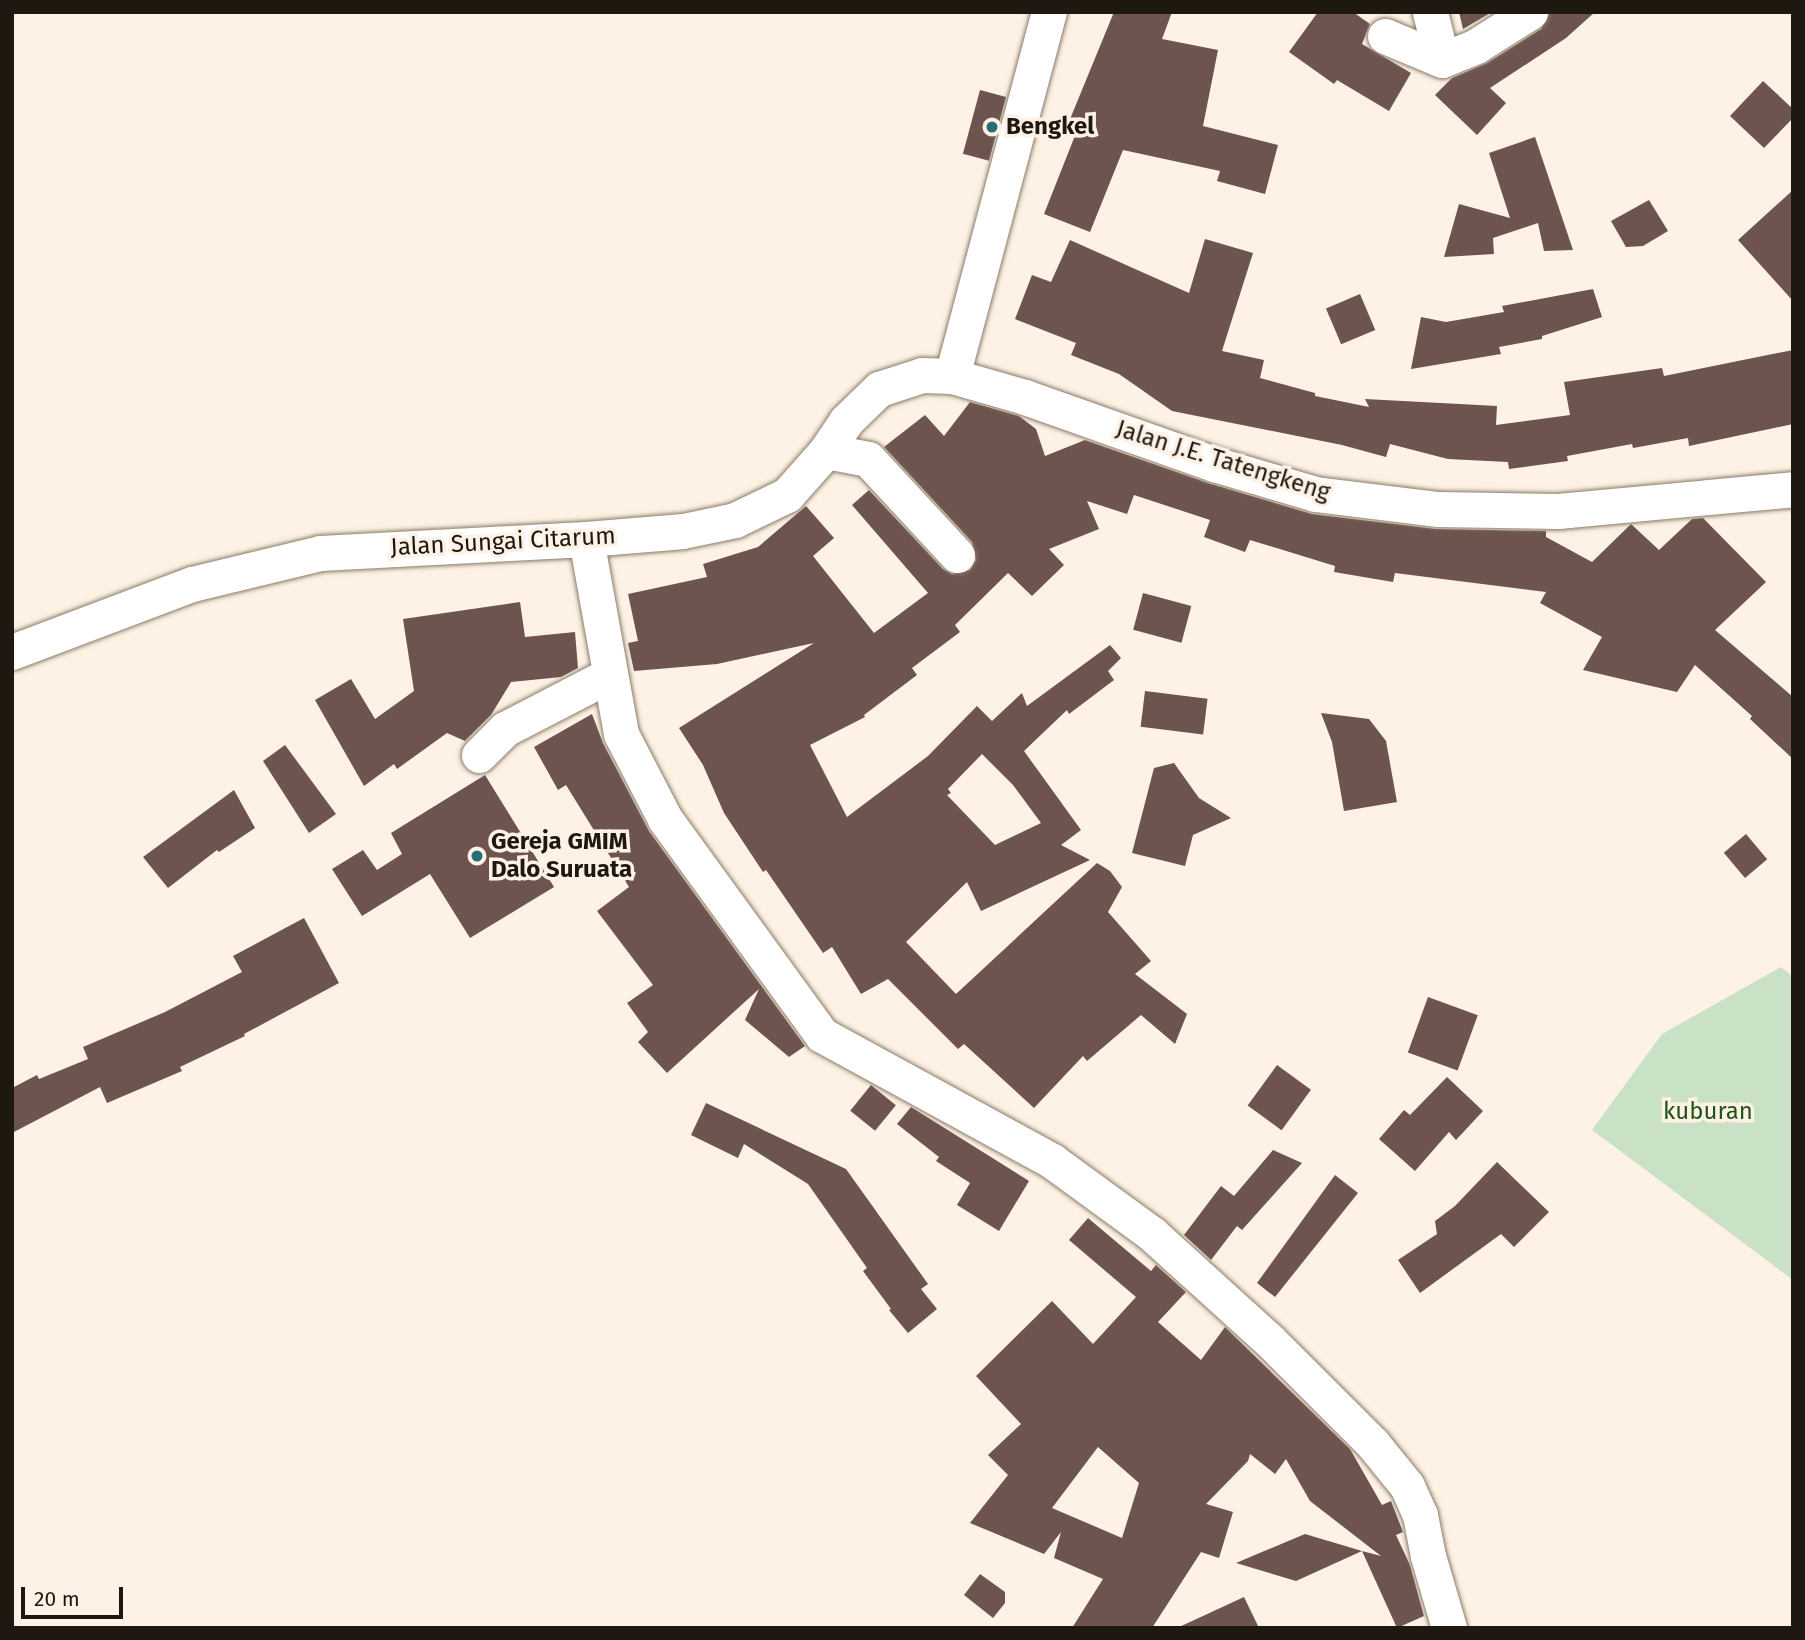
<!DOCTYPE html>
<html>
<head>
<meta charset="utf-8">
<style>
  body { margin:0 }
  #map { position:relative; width:1805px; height:1640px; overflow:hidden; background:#fdf2e5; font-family:"Fira Sans",sans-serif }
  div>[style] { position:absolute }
  .green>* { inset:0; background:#c9e1c5 }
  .building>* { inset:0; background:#6d544f; transform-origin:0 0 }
  .roads { filter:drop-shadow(0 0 2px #8b7b67) drop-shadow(0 0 2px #8b7b67) }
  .minor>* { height:35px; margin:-17.5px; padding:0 17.5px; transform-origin:17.5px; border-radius:17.5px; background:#fff }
  .dots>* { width:19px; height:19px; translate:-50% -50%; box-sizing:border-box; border:4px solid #fdf2e5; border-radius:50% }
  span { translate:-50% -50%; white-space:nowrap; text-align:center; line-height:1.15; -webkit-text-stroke:7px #fdf2e5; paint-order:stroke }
  .poi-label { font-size:24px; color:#1e1810; font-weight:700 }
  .left { translate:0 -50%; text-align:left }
  .street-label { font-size:24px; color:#1e1810 }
  .park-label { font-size:24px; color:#205317 }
  .frame { position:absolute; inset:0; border:14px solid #1e1810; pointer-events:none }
  .scale { position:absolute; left:21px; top:1587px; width:102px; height:32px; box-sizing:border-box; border:4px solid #1e1810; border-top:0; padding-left:9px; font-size:21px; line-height:24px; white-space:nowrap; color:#1e1810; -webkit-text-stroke:5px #fdf2e5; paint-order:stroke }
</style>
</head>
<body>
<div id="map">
  <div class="green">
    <i style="clip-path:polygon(1781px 967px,1793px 977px,1793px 1280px,1592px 1130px,1662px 1034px)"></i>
  </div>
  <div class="building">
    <i style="clip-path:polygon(1114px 12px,1172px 12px,1162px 39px,1218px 50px,1203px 126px,1278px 145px,1265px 194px,1217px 181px,1220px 171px,1123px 150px,1090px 232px,1044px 214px,1078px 128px,1068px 124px)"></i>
    <i style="clip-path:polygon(1318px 12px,1353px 12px,1370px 24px,1362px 44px,1411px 73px,1389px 111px,1337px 80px,1334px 84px,1289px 52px)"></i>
    <i style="clip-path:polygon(1459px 12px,1492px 12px,1463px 29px)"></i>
    <i style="clip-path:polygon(1550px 12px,1595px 12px,1566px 38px,1490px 88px,1506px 103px,1477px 135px,1435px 95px,1452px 78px,1487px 63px,1541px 29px)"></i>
    <i style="clip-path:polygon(1763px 81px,1793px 109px,1793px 118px,1764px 148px,1730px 116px)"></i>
    <i style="left:980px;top:90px;width:27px;height:66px;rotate:15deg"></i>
    <i style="clip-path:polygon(1535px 137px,1573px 250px,1544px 251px,1538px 223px,1493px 238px,1494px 254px,1444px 257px,1459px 204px,1510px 218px,1489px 153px)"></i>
    <i style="clip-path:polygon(1793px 190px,1793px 301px,1738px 240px)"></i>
    <i style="clip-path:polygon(1649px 200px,1668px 231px,1643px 246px,1626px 247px,1611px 221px)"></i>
    <i style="clip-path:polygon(1205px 239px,1253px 253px,1222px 351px,1264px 360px,1260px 378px,1315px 393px,1315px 396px,1369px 407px,1365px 399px,1497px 406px,1496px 425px,1570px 415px,1564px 382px,1662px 368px,1664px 376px,1793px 350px,1793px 424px,1689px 446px,1688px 438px,1633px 448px,1632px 444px,1567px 456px,1568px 461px,1509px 469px,1508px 462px,1448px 459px,1390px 444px,1386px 457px,1342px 445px,1172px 411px,1119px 374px,1071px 355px,1076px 343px,1015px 319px,1032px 275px,1051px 282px,1070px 240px,1189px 293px)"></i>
    <i style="clip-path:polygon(1593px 289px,1602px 317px,1542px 336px,1542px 339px,1499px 347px,1501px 354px,1411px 369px,1421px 317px,1446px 322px,1504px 312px,1502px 306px)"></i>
    <i style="left:1360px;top:294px;width:39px;height:37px;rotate:67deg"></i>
    <i style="clip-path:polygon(evenodd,970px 402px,1019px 416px,1036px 429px,1045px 456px,1085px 440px,1208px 483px,1312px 514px,1436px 529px,1546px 531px,1546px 537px,1592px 562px,1631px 524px,1659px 550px,1692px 519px,1703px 518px,1766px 582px,1715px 630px,1793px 697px,1793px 759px,1750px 719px,1752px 716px,1695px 665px,1677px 692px,1583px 670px,1602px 637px,1540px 603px,1546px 592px,1395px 573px,1393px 582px,1334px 572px,1335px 566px,1250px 540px,1245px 552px,1204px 537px,1210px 520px,1134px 495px,1127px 514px,1087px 501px,1099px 529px,1049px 549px,1064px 565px,1032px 596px,1008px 573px,955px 625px,960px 632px,912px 668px,917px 675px,864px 715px,865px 717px,810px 745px,847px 817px,928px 756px,977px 706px,992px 721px,1022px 693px,1027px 706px,1110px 645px,1121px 658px,1108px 671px,1114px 680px,1069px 714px,1067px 710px,1024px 751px,1081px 830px,1061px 845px,1090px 860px,981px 911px,967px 882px,906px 942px,956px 994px,1097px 863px,1110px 871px,1122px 887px,1108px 912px,1151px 961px,1135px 974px,1187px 1014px,1175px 1044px,1141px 1015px,1087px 1061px,1083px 1056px,1034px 1108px,964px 1044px,958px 1049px,888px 979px,861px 994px,832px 947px,823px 953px,766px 870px,763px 872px,724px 813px,703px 765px,679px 728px,814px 643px,717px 664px,634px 671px,628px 643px,638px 641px,628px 594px,707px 577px,703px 564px,758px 547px,806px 506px,834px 538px,813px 556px,874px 633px,928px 593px,852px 505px,869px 490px,943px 569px,952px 574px,970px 570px,976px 560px,972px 542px,884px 447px,925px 415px,944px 436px,970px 402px,982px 754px,1013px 785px,1041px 823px,995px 845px,947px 795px,951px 793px,948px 789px,982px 754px)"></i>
    <i style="left:1143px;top:593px;width:50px;height:38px;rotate:15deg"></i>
    <i style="clip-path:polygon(520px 602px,525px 637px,575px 632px,578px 668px,561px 677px,511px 682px,491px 715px,465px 741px,447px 733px,397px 769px,394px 764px,364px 786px,315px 700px,351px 679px,375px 719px,414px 691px,403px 619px)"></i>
    <i style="left:1145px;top:691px;width:63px;height:36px;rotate:7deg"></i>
    <i style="clip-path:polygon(1321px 713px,1369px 719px,1386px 741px,1397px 802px,1344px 811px,1332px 742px)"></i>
    <i style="clip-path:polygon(592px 714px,603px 743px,649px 831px,805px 1046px,789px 1057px,745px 1020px,759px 989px,667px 1073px,638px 1042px,648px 1032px,627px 1003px,653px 985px,597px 911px,629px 887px,566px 785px,558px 790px,534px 747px)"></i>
    <i style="clip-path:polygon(285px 745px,336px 814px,309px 833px,263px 761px)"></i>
    <i style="clip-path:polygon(1174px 763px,1199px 798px,1231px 818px,1193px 835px,1185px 866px,1132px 853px,1154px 768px)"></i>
    <i style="clip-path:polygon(485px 775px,554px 887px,470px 938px,430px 874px,362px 916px,332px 869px,363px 850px,377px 870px,402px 854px,391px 833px)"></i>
    <i style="clip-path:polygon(234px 790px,255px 828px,219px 852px,217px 850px,168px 888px,143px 857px)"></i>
    <i style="left:1746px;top:834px;width:33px;height:29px;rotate:50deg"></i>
    <i style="clip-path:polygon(304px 918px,339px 983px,244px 1034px,245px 1036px,180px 1067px,182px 1071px,107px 1103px,100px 1087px,12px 1133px,12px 1088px,37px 1075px,39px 1079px,88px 1059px,83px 1047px,165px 1012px,242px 972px,233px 956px)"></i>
    <i style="left:1428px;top:997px;width:53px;height:59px;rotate:20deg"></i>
    <i style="left:1277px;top:1065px;width:42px;height:50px;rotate:36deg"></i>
    <i style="clip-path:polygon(1447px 1077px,1483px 1111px,1456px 1140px,1449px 1132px,1415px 1171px,1379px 1139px,1404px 1110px,1410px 1115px)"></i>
    <i style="left:871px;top:1085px;width:32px;height:33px;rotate:39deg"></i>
    <i style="clip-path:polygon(706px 1103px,846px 1169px,928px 1284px,921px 1289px,937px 1309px,908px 1333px,889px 1310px,891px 1309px,863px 1271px,867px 1268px,808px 1184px,744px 1144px,738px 1158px,691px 1135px)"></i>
    <i style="clip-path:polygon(911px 1107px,1029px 1181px,999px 1231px,957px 1205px,970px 1183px,936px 1161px,939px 1157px,897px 1124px)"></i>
    <i style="clip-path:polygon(1273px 1150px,1302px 1163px,1242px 1230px,1237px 1226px,1211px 1260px,1184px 1235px,1221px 1186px,1234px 1196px)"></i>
    <i style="clip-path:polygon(1497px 1162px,1549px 1212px,1514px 1247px,1501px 1234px,1420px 1293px,1398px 1260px,1437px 1234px,1435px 1221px,1455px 1206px)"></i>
    <i style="clip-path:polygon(1335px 1175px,1358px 1193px,1275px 1297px,1257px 1283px)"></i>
    <i style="clip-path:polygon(evenodd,1088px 1218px,1151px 1271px,1156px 1265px,1186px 1292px,1158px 1322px,1201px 1360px,1225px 1327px,1350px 1449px,1382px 1505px,1391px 1501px,1403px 1532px,1396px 1535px,1410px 1565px,1424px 1616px,1397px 1628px,1362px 1551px,1381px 1556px,1310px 1501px,1286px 1459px,1275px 1474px,1250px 1454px,1248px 1461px,1206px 1504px,1233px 1512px,1219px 1558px,1201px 1552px,1152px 1628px,1072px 1628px,1103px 1579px,1054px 1558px,1061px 1532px,1044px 1554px,970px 1523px,1008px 1475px,988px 1455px,1021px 1424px,976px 1376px,1052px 1301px,1093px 1344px,1136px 1297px,1069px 1240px,1088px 1218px,1098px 1447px,1139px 1483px,1122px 1538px,1052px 1508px,1098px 1447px)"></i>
    <i style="clip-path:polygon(1305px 1534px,1362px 1551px,1296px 1581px,1236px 1563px)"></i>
    <i style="clip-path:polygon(980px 1574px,1005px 1592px,1005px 1603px,993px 1618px,964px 1595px)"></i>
    <i style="clip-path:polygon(1244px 1597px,1259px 1628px,1177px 1628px)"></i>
  </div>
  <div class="roads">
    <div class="minor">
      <i style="left:1430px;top:12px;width:49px;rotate:76deg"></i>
      <i style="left:1442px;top:60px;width:37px;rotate:-22deg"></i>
      <i style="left:1476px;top:46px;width:64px;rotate:-32.2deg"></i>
      <i style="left:1385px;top:36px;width:62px;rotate:22.8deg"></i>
      <i style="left:952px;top:376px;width:377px;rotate:-75.1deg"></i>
      <i style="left:826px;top:451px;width:43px;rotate:10.8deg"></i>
      <i style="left:868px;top:459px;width:131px;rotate:47.2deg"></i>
      <i style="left:586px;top:539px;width:198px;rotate:79.8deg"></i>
      <i style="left:621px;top:734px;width:96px;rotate:62.6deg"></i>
      <i style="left:665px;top:819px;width:267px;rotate:54deg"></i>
      <i style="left:822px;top:1035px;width:262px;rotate:28.7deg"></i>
      <i style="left:1052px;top:1161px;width:124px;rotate:36.1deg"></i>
      <i style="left:1152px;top:1234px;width:158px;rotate:42.2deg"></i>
      <i style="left:1269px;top:1340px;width:147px;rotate:45deg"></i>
      <i style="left:1373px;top:1444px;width:54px;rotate:51deg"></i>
      <i style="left:1407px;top:1486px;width:32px;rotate:66deg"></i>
      <i style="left:1420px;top:1515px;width:42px;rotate:79deg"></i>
      <i style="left:1428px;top:1556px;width:75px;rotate:73.7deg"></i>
      <i style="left:12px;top:652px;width:192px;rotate:-20.7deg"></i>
      <i style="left:192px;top:584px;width:132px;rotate:-13.6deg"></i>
      <i style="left:320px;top:553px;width:266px;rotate:-3deg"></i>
      <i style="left:586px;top:539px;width:97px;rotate:-4.7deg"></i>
      <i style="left:683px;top:531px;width:53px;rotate:-11.9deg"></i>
      <i style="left:735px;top:520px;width:58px;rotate:-25.7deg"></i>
      <i style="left:787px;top:495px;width:59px;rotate:-48.4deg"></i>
      <i style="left:826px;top:451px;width:36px;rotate:-56deg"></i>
      <i style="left:846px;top:421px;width:46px;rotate:-44.1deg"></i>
      <i style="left:879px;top:389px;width:45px;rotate:-18deg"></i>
      <i style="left:922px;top:375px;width:30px;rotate:2deg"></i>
      <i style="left:952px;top:376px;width:76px;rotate:16deg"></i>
      <i style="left:1025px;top:397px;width:201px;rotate:19.5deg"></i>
      <i style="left:1214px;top:464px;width:105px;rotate:16.5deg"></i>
      <i style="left:1315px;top:494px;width:124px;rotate:7deg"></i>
      <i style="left:1438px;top:509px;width:120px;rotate:1deg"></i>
      <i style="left:1558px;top:511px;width:236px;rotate:-5.3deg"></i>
      <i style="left:479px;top:755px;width:37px;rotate:-45deg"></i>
      <i style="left:505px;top:729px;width:117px;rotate:-27.4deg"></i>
    </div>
  </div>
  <div class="dots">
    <i style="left:992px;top:127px;background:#256f77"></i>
    <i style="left:477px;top:856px;background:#256f77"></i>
  </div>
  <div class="poi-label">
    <span class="left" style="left:1006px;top:127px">Bengkel</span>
    <span class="left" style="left:491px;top:856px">Gereja GMIM<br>Dalo Suruata</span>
  </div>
  <div class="street-label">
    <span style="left:1223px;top:461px;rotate:17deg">Jalan J.E. Tatengkeng</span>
    <span style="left:503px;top:542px;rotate:-3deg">Jalan Sungai Citarum</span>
  </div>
  <div class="park-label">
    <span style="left:1708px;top:1112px">kuburan</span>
  </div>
  <div class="frame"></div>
  <div class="scale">20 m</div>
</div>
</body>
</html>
